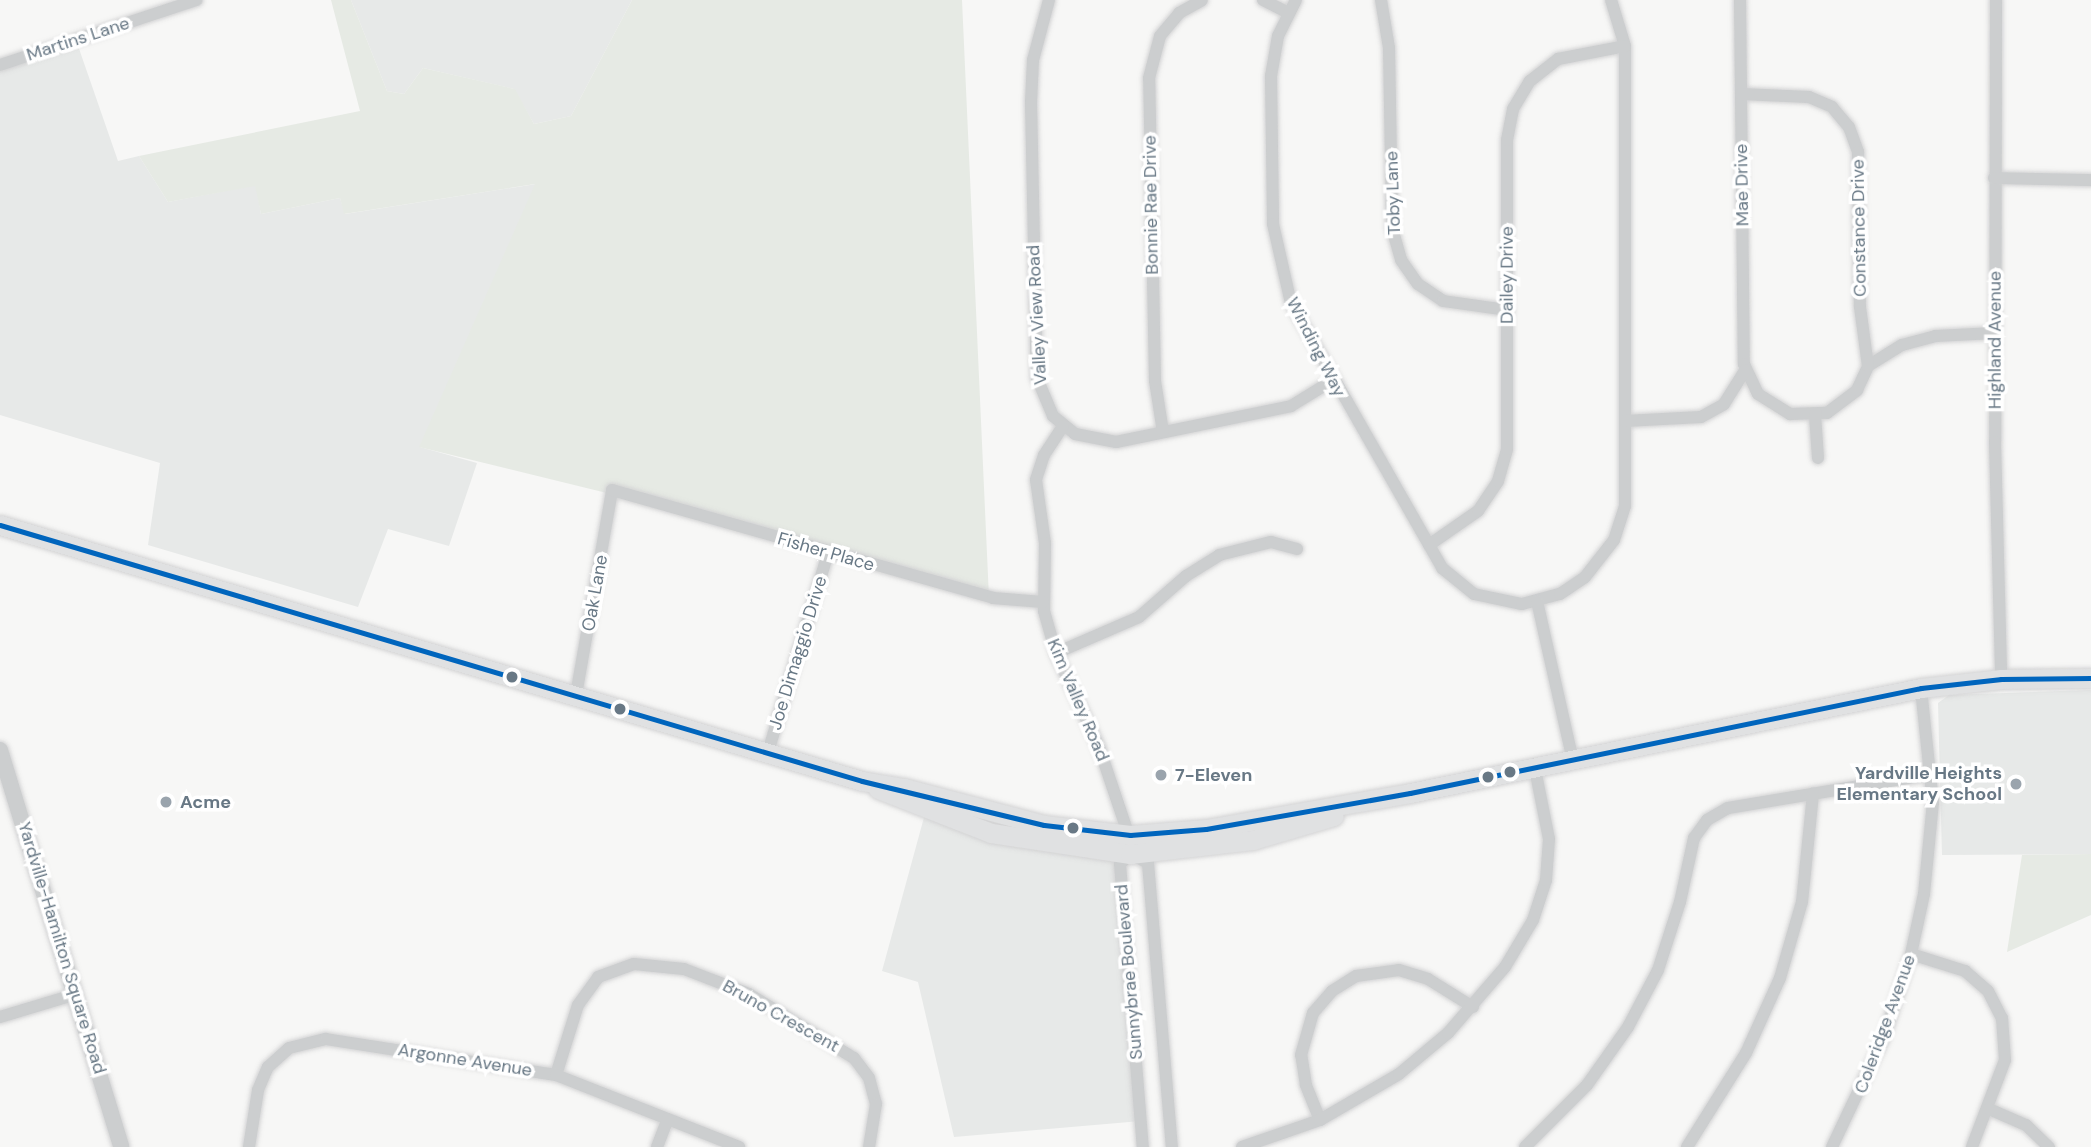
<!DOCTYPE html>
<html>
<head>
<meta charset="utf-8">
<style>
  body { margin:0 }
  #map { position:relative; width:2091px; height:1147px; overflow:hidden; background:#f7f7f6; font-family:"DM Sans",sans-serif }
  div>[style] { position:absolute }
  .built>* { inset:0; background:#e7e9e8 }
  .green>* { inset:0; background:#e6eae4 }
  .roads { filter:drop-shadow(0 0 2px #d3d3d4) drop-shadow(0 0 2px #d3d3d4) }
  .minor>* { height:12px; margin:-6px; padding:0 6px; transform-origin:6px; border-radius:6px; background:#cccecf }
  .tertiary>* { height:16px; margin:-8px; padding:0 8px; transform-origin:8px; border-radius:8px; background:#cccecf }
  .primary>* { height:19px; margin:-9.5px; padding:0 9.5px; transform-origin:9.5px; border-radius:9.5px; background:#e0e1e2 }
  .bus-1>* { height:5px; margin:-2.5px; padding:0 2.5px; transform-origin:2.5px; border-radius:2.5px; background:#0065bd }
  .dots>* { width:19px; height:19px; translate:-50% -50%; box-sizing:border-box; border:4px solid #fff; border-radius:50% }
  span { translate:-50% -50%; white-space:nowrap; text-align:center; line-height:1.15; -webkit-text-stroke:7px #fff; paint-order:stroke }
  .street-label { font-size:18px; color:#687885 }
  .poi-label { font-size:18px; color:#687885; font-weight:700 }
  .right { translate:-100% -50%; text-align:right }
  .left { translate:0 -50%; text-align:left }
</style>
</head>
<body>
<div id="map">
  <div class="built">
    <i style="clip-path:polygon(351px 0,632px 0,571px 116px,534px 124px,514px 89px,423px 68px,404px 94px,387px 91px)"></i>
    <i style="clip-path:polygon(76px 40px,118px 161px,139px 156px,168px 202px,256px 185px,261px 214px,340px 198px,345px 214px,536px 184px,420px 447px,477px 463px,449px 546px,388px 529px,358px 607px,148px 545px,160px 463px,0 415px,0 65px)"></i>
    <i style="clip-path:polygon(2091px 690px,2091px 854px,1942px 855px,1938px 703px,1949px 695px)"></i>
    <i style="clip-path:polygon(926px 810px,1130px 854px,1120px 864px,1141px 1121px,954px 1137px,918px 982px,882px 971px)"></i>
  </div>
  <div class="green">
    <i style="clip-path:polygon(331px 0,351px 0,387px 91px,404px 94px,423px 68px,515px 89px,534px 124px,571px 116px,632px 0,962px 0,989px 598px,676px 510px,419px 447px,535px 184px,344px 214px,340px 198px,261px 214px,255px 186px,168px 202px,139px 156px,360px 111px)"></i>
    <i style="clip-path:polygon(2091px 854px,2091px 915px,2007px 952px,2022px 855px)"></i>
  </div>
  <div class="roads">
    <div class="minor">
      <i style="left:1049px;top:0;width:62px;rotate:104.9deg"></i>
      <i style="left:1033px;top:60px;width:42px;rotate:92.7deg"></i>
      <i style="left:1031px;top:102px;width:276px;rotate:88.8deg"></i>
      <i style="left:1037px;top:378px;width:41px;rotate:67.2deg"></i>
      <i style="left:1053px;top:416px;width:28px;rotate:39deg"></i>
      <i style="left:1075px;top:434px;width:42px;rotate:11deg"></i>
      <i style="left:1116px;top:442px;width:179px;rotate:-11.6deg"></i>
      <i style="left:1291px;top:406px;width:48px;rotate:-31.4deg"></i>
      <i style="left:1263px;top:0;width:29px;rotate:27deg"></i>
      <i style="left:1296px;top:0;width:40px;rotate:116.6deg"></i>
      <i style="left:1278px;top:36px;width:41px;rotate:99.9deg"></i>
      <i style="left:1271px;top:76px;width:148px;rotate:89.2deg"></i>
      <i style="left:1273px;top:224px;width:81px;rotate:77.2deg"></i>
      <i style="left:1291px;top:303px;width:305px;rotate:60.3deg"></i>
      <i style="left:1442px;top:568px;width:41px;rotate:39.1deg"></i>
      <i style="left:1474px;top:594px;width:49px;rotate:11.8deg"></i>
      <i style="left:1522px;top:604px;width:39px;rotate:-15deg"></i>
      <i style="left:1560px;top:594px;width:30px;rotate:-34deg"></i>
      <i style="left:1585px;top:577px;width:47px;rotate:-51.9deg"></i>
      <i style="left:1614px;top:540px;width:36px;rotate:-72deg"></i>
      <i style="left:1625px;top:506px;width:460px;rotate:-90deg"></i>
      <i style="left:1625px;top:46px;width:48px;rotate:-106.9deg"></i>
      <i style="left:1381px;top:0;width:49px;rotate:80.5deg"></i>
      <i style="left:1389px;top:48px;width:180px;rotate:89deg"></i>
      <i style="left:1392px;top:228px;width:33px;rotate:74deg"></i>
      <i style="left:1401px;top:260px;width:29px;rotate:55deg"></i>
      <i style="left:1418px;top:284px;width:30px;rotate:34deg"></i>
      <i style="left:1443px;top:301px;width:65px;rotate:8deg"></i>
      <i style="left:1740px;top:0;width:364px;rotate:89.4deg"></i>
      <i style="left:1744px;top:364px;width:33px;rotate:65deg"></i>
      <i style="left:1758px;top:394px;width:38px;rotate:32deg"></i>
      <i style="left:1790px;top:414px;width:37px;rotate:-2deg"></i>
      <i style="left:1827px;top:413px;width:38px;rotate:-37deg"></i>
      <i style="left:1857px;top:390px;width:26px;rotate:-65deg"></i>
      <i style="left:1868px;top:366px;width:40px;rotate:-32deg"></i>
      <i style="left:1902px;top:345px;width:34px;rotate:-15deg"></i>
      <i style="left:1935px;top:336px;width:60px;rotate:-2.9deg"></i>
      <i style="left:1996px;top:0;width:442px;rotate:90.1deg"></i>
      <i style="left:1995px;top:442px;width:237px;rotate:88.5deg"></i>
      <i style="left:0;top:65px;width:207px;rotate:-18.3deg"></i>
      <i style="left:1741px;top:94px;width:68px;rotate:2.5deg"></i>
      <i style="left:1809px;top:97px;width:25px;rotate:23deg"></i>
      <i style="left:1832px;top:107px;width:26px;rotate:50deg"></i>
      <i style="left:1849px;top:127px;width:27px;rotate:70deg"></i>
      <i style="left:1858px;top:152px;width:155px;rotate:89.3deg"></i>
      <i style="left:1860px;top:307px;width:60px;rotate:82.3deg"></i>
      <i style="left:1994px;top:178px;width:97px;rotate:1.2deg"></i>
      <i style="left:1815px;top:415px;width:43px;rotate:86deg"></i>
      <i style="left:1625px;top:421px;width:76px;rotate:-3deg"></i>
      <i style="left:1701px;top:417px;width:26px;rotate:-29deg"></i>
      <i style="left:1724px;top:404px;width:40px;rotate:-58deg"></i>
      <i style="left:1063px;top:426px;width:35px;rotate:123deg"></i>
      <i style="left:1044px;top:455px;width:26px;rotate:108deg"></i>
      <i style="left:1036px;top:480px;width:64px;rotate:81.9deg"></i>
      <i style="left:1045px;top:543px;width:68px;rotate:90.8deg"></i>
      <i style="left:1044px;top:611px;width:44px;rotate:74.1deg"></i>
      <i style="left:1056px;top:653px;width:103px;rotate:65.4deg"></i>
      <i style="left:1099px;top:747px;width:97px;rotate:71.4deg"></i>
      <i style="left:1163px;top:432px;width:52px;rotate:-98.9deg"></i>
      <i style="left:1155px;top:381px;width:303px;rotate:-91.1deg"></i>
      <i style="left:1149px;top:78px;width:43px;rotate:-75.3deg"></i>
      <i style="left:1160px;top:36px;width:30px;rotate:-50deg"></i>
      <i style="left:1179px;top:13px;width:26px;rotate:-29deg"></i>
      <i style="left:1429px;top:545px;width:60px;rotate:-34.8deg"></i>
      <i style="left:1478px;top:511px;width:36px;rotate:-56deg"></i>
      <i style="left:1498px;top:481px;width:33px;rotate:-74deg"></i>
      <i style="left:1507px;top:449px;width:309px;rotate:-90deg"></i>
      <i style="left:1507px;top:140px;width:32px;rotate:-79deg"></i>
      <i style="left:1513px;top:109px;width:33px;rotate:-59deg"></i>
      <i style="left:1530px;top:81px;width:36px;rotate:-38deg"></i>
      <i style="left:1558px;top:59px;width:68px;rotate:-11deg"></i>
      <i style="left:1537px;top:601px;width:159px;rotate:77.3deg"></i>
      <i style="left:1056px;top:653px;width:90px;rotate:-23.4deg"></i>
      <i style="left:1139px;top:617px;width:62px;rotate:-41.1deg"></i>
      <i style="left:1186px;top:576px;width:39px;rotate:-32deg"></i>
      <i style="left:1219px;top:555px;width:54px;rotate:-14deg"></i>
      <i style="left:1271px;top:542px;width:27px;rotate:15deg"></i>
      <i style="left:576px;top:695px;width:208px;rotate:-80deg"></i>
      <i style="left:612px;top:490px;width:396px;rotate:15.8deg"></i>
      <i style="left:993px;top:598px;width:50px;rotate:4.6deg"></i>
      <i style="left:768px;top:752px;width:208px;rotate:-73.2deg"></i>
      <i style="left:1130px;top:854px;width:14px;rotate:135deg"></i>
      <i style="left:1120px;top:864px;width:284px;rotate:85.4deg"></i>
      <i style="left:1133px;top:855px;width:17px;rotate:28deg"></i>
      <i style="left:1148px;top:863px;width:285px;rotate:85.2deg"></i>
      <i style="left:1911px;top:954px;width:57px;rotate:17.5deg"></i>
      <i style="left:1965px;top:971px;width:30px;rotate:41deg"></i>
      <i style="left:1988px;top:991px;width:30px;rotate:63deg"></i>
      <i style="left:2002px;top:1018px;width:42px;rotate:85.9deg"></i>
      <i style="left:2005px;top:1060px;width:93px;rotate:110.8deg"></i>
      <i style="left:0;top:1017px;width:79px;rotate:-16.8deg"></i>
      <i style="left:556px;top:1075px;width:73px;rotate:-72.6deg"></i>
      <i style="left:578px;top:1005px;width:34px;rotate:-54deg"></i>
      <i style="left:598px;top:977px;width:38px;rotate:-20deg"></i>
      <i style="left:634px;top:964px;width:50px;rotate:5.7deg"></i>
      <i style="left:684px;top:969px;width:70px;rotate:21deg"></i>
      <i style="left:749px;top:994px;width:123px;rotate:31.4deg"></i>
      <i style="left:854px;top:1058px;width:25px;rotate:53deg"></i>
      <i style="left:869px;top:1078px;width:27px;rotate:75deg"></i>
      <i style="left:876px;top:1104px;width:44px;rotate:99.2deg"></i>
      <i style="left:1989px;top:1109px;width:40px;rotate:23.4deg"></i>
      <i style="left:2026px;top:1125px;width:32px;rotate:44deg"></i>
      <i style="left:1320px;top:1120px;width:38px;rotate:-112deg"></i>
      <i style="left:1306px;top:1085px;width:30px;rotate:-99deg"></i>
      <i style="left:1301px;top:1055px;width:44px;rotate:-74.1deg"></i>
      <i style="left:1313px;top:1013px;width:29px;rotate:-49deg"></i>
      <i style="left:1332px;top:991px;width:28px;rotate:-32deg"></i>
      <i style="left:1356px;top:976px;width:43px;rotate:-7.9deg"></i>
      <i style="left:1399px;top:970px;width:30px;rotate:17deg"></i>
      <i style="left:1428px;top:979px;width:53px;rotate:31.9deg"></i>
      <i style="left:249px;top:1147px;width:58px;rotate:-81deg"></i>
      <i style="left:258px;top:1090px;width:25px;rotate:-67deg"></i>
      <i style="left:268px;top:1067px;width:28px;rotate:-42deg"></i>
      <i style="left:289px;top:1048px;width:38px;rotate:-14deg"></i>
      <i style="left:326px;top:1039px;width:233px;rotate:8.9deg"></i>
      <i style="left:556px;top:1075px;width:197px;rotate:21.5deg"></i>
      <i style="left:657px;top:1147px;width:30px;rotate:-69deg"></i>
      <i style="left:1242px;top:1147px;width:83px;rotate:-19.1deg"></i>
      <i style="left:1320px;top:1120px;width:91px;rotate:-30.2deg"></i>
      <i style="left:1399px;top:1074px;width:64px;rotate:-39.9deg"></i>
      <i style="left:1448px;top:1033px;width:87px;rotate:-49.2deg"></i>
      <i style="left:1505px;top:967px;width:55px;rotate:-59.2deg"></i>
      <i style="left:1533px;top:920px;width:42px;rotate:-72deg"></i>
      <i style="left:1546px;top:880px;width:41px;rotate:-85.8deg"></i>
      <i style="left:1549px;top:839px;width:76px;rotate:-101.3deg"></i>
      <i style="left:1525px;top:1147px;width:88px;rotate:-45deg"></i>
      <i style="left:1587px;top:1085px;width:71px;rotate:-54.7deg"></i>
      <i style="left:1628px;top:1027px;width:64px;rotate:-62.2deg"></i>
      <i style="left:1658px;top:970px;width:71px;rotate:-72.1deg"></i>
      <i style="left:1680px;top:902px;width:66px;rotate:-77.7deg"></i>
      <i style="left:1694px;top:838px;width:22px;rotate:-54deg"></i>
      <i style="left:1707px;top:820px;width:24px;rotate:-30deg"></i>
      <i style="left:1728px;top:808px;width:206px;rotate:-9.5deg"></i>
      <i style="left:1687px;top:1147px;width:111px;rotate:-57.9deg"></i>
      <i style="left:1746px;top:1053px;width:82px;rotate:-65.6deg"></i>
      <i style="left:1780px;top:978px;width:79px;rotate:-73.9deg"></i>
      <i style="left:1802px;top:902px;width:109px;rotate:-84.2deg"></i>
      <i style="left:1832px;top:1147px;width:122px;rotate:-64.7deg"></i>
      <i style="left:1884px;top:1037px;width:87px;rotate:-72deg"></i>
      <i style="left:1911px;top:954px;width:61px;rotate:-77.8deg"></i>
      <i style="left:1924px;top:894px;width:91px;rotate:-84.4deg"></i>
      <i style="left:1933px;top:803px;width:116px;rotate:-96deg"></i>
    </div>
    <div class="tertiary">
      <i style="left:0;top:750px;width:415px;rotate:73deg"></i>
    </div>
    <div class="primary">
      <i style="left:0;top:525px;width:899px;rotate:16.54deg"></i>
      <i style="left:862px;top:781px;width:43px;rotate:9.5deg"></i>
      <i style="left:904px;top:788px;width:145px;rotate:14.8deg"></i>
      <i style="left:1044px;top:825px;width:87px;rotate:6.6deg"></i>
      <i style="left:1130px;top:835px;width:76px;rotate:-4.5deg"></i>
      <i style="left:1206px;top:829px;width:207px;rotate:-10deg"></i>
      <i style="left:1410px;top:793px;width:522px;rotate:-11.61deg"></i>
      <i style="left:1921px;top:688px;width:81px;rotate:-6.4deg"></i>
      <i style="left:2001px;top:679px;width:90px;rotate:-0.6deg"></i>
      <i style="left:878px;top:789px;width:121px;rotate:21.3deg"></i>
      <i style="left:991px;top:833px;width:141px;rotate:8.6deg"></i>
      <i style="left:1130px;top:854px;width:124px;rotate:-6.5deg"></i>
      <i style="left:1253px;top:840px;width:84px;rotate:-16.5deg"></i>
    </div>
  </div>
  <div class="bus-1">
    <i style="left:0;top:525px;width:899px;rotate:16.54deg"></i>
    <i style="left:862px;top:781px;width:187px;rotate:13.6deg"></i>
    <i style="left:1044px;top:825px;width:87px;rotate:6.6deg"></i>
    <i style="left:1130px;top:835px;width:76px;rotate:-4.5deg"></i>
    <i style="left:1206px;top:829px;width:207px;rotate:-10deg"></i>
    <i style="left:1410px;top:793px;width:522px;rotate:-11.61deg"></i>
    <i style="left:1921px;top:688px;width:81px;rotate:-6.4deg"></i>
    <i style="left:2001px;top:679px;width:90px;rotate:-0.6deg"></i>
  </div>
  <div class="dots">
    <i style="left:512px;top:677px;background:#687885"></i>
    <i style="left:620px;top:709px;background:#687885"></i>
    <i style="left:1510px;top:772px;background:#687885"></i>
    <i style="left:1161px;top:775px;background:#9aa4ad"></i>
    <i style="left:1488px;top:777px;background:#687885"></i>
    <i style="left:2016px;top:784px;background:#9aa4ad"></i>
    <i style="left:166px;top:802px;background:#9aa4ad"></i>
    <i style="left:1073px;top:828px;background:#687885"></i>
  </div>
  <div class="street-label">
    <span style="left:78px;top:39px;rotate:-18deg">Martins Lane</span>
    <span style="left:1742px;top:185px;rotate:-91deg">Mae Drive</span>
    <span style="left:1393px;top:193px;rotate:-92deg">Toby Lane</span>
    <span style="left:1151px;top:205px;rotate:-91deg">Bonnie Rae Drive</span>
    <span style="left:1859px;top:228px;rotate:-91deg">Constance Drive</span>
    <span style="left:1507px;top:275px;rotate:-90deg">Dailey Drive</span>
    <span style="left:1037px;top:315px;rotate:-93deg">Valley View Road</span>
    <span style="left:1995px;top:340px;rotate:-90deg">Highland Avenue</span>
    <span style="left:1316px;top:347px;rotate:63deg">Winding Way</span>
    <span style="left:826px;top:552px;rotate:16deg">Fisher Place</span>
    <span style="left:595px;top:593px;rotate:-80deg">Oak Lane</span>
    <span style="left:798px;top:653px;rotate:-73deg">Joe Dimaggio Drive</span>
    <span style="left:1078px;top:700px;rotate:67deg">Kim Valley Road</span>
    <span style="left:62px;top:948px;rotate:73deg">Yardville-Hamilton Square Road</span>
    <span style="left:1129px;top:972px;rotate:-95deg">Sunnybrae Boulevard</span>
    <span style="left:781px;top:1016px;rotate:29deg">Bruno Crescent</span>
    <span style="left:1885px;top:1024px;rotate:-70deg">Coleridge Avenue</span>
    <span style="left:465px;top:1060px;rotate:9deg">Argonne Avenue</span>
  </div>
  <div class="poi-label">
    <span class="right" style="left:2002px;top:784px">Yardville Heights<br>Elementary School</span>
    <span class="left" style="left:1175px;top:775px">7-Eleven</span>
    <span class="left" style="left:180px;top:802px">Acme</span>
  </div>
</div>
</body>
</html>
